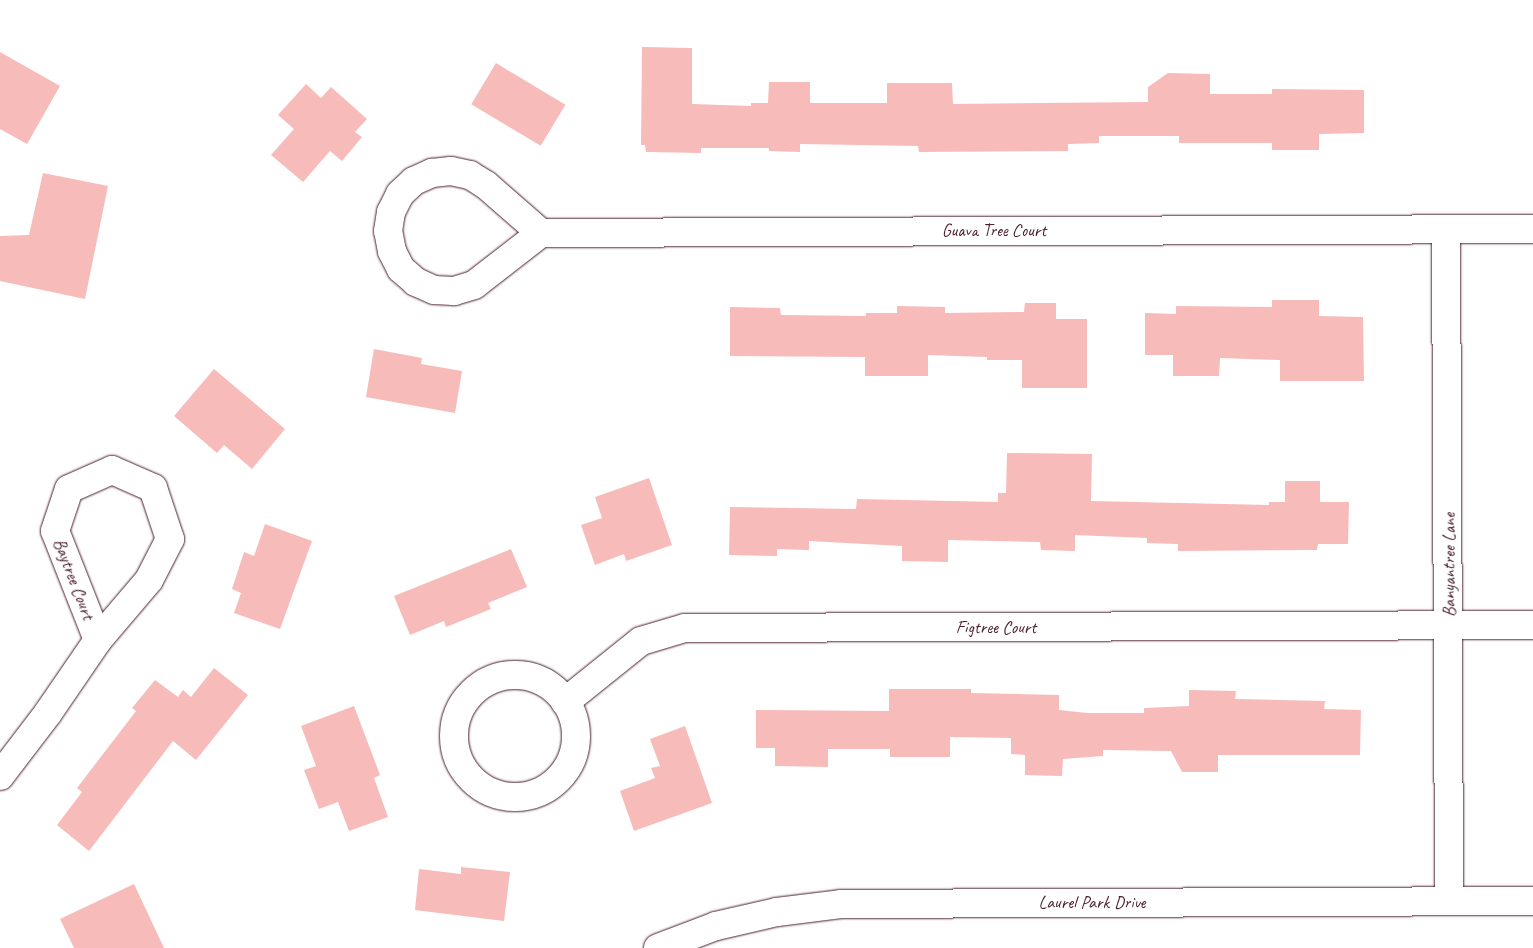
<!DOCTYPE html>
<html>
<head>
<meta charset="utf-8">
<style>
  body { margin:0 }
  #map { position:relative; width:1533px; height:948px; overflow:hidden; background:#fff; font-family:Caveat,sans-serif }
  div>[style] { position:absolute }
  .building>* { inset:0; background:#f7bbb9; transform-origin:0 0 }
  .roads { filter:drop-shadow(0 0 1px #4a1f2b) drop-shadow(0 0 1px #4a1f2b) }
  .street>* { height:28px; margin:-14px; padding:0 14px; transform-origin:14px; border-radius:14px; background:#fff }
  .street>.ring { margin:-14px; padding:0; box-sizing:content-box; background:none; border:28px solid #fff; border-radius:50% }
  span { translate:-50% -50%; white-space:nowrap; text-align:center; line-height:1.15; -webkit-text-stroke:4px #fff; paint-order:stroke }
  .street-label { font-size:18px; color:#4a1f2b }
</style>
</head>
<body>
<div id="map">
  <div class="building">
    <i style="clip-path:polygon(642px 47px,692px 48px,692px 104px,751px 106px,751px 103px,768px 103px,769px 82px,810px 82px,810px 103px,887px 103px,887px 83px,952px 83px,953px 104px,1148px 102px,1148px 87px,1168px 73px,1210px 74px,1210px 94px,1272px 94px,1272px 89px,1364px 90px,1364px 133px,1319px 134px,1319px 150px,1272px 150px,1272px 143px,1179px 143px,1179px 136px,1099px 136px,1099px 143px,1068px 144px,1068px 151px,919px 152px,918px 146px,800px 144px,800px 152px,769px 151px,769px 148px,701px 148px,701px 153px,646px 152px,645px 145px,641px 145px)"></i>
    <i style="clip-path:polygon(0 52px,60px 86px,27px 144px,0 129px)"></i>
    <i style="left:496px;top:63px;width:81px;height:48px;rotate:31deg"></i>
    <i style="clip-path:polygon(306px 84px,321px 98px,331px 87px,367px 119px,355px 132px,362px 137px,342px 161px,330px 151px,303px 182px,271px 155px,294px 129px,278px 115px)"></i>
    <i style="clip-path:polygon(43px 173px,108px 186px,85px 299px,0 281px,0 236px,29px 235px)"></i>
    <i style="clip-path:polygon(1272px 300px,1319px 300px,1319px 316px,1363px 317px,1364px 381px,1280px 381px,1280px 360px,1220px 358px,1219px 376px,1173px 376px,1173px 355px,1145px 355px,1145px 313px,1176px 314px,1176px 306px,1272px 307px)"></i>
    <i style="clip-path:polygon(1025px 303px,1056px 303px,1056px 319px,1087px 319px,1087px 388px,1022px 388px,1022px 360px,987px 360px,987px 357px,928px 355px,928px 376px,865px 376px,865px 357px,730px 356px,730px 307px,780px 308px,781px 315px,866px 316px,866px 313px,897px 313px,897px 306px,945px 307px,945px 313px,1024px 312px)"></i>
    <i style="clip-path:polygon(374px 349px,422px 358px,421px 364px,462px 371px,455px 413px,366px 397px)"></i>
    <i style="clip-path:polygon(214px 369px,285px 429px,252px 469px,224px 445px,217px 453px,174px 416px)"></i>
    <i style="clip-path:polygon(1007px 453px,1092px 454px,1091px 501px,1269px 505px,1269px 502px,1285px 502px,1285px 481px,1320px 481px,1320px 502px,1349px 502px,1348px 544px,1318px 544px,1317px 550px,1178px 551px,1178px 544px,1147px 543px,1147px 538px,1075px 535px,1075px 551px,1041px 550px,1040px 542px,948px 540px,948px 562px,902px 561px,902px 546px,809px 541px,809px 550px,777px 549px,777px 556px,729px 555px,730px 507px,856px 509px,857px 499px,998px 502px,998px 493px,1006px 493px)"></i>
    <i style="clip-path:polygon(649px 478px,672px 545px,626px 561px,624px 554px,595px 565px,581px 525px,602px 518px,595px 497px)"></i>
    <i style="clip-path:polygon(265px 524px,312px 541px,280px 629px,234px 613px,241px 593px,232px 589px,244px 552px,254px 556px)"></i>
    <i style="clip-path:polygon(511px 549px,527px 587px,488px 603px,491px 609px,446px 627px,444px 621px,410px 635px,394px 596px)"></i>
    <i style="clip-path:polygon(214px 668px,248px 695px,196px 760px,173px 741px,89px 851px,57px 825px,82px 792px,77px 788px,136px 711px,132px 708px,155px 680px,178px 697px,183px 690px,191px 697px)"></i>
    <i style="clip-path:polygon(889px 689px,971px 689px,971px 693px,1059px 695px,1059px 710px,1087px 713px,1144px 713px,1144px 708px,1189px 706px,1189px 690px,1236px 691px,1235px 699px,1325px 701px,1324px 709px,1361px 710px,1360px 755px,1218px 755px,1218px 772px,1182px 772px,1171px 751px,1103px 750px,1103px 756px,1063px 759px,1062px 776px,1025px 775px,1025px 755px,1011px 754px,1011px 738px,950px 737px,950px 757px,890px 757px,890px 749px,828px 749px,828px 767px,775px 766px,775px 748px,756px 748px,756px 710px,889px 711px)"></i>
    <i style="clip-path:polygon(354px 706px,380px 775px,374px 778px,388px 817px,349px 831px,338px 802px,319px 809px,304px 770px,316px 766px,301px 726px)"></i>
    <i style="clip-path:polygon(685px 726px,712px 803px,634px 831px,620px 791px,655px 778px,651px 768px,660px 766px,650px 739px)"></i>
    <i style="clip-path:polygon(461px 867px,510px 872px,504px 921px,415px 910px,419px 869px,461px 874px)"></i>
    <i style="clip-path:polygon(134px 884px,164px 948px,74px 948px,60px 919px)"></i>
  </div>
  <div class="roads">
    <div class="street">
      <i style="left:451px;top:171px;width:19px;rotate:12deg"></i>
      <i style="left:470px;top:175px;width:19px;rotate:32deg"></i>
      <i style="left:486px;top:185px;width:73px;rotate:41.1deg"></i>
      <i style="left:541px;top:233px;width:85px;rotate:142.2deg"></i>
      <i style="left:474px;top:285px;width:21px;rotate:163deg"></i>
      <i style="left:454px;top:291px;width:20px;rotate:-177deg"></i>
      <i style="left:434px;top:290px;width:20px;rotate:-156deg"></i>
      <i style="left:416px;top:282px;width:20px;rotate:-139deg"></i>
      <i style="left:401px;top:269px;width:20px;rotate:-117deg"></i>
      <i style="left:392px;top:251px;width:20px;rotate:-101deg"></i>
      <i style="left:388px;top:231px;width:19px;rotate:-81deg"></i>
      <i style="left:391px;top:212px;width:20px;rotate:-63deg"></i>
      <i style="left:400px;top:194px;width:19px;rotate:-43deg"></i>
      <i style="left:414px;top:181px;width:20px;rotate:-24deg"></i>
      <i style="left:432px;top:173px;width:19px;rotate:-6deg"></i>
      <i style="left:1446px;top:230px;width:670px;rotate:89.74deg"></i>
      <i style="left:541px;top:233px;width:992px;rotate:-0.23deg"></i>
      <i style="left:112px;top:470px;width:45px;rotate:23.7deg"></i>
      <i style="left:153px;top:488px;width:54px;rotate:71.6deg"></i>
      <i style="left:170px;top:539px;width:46px;rotate:117.1deg"></i>
      <i style="left:149px;top:580px;width:79px;rotate:130.4deg"></i>
      <i style="left:98px;top:640px;width:117px;rotate:-111.5deg"></i>
      <i style="left:55px;top:531px;width:44px;rotate:-71.6deg"></i>
      <i style="left:69px;top:489px;width:47px;rotate:-23.8deg"></i>
      <i class="ring" style="left:454px;top:675px;width:94px;height:94px"></i>
      <i style="left:565px;top:702px;width:97px;rotate:-38.8deg"></i>
      <i style="left:641px;top:641px;width:46px;rotate:-16.5deg"></i>
      <i style="left:685px;top:628px;width:848px;rotate:-0.2deg"></i>
      <i style="left:0;top:776px;width:79px;rotate:-52.7deg"></i>
      <i style="left:48px;top:713px;width:88px;rotate:-55.6deg"></i>
      <i style="left:658px;top:948px;width:62px;rotate:-20.8deg"></i>
      <i style="left:716px;top:926px;width:63px;rotate:-12.9deg"></i>
      <i style="left:777px;top:912px;width:64px;rotate:-7.1deg"></i>
      <i style="left:841px;top:904px;width:692px;rotate:-0.25deg"></i>
    </div>
  </div>
  <div class="street-label">
    <span style="left:994px;top:230px">Guava Tree Court</span>
    <span style="left:1449px;top:565px;rotate:-90deg">Banyantree Lane</span>
    <span style="left:74px;top:579px;rotate:69deg">Baytree Court</span>
    <span style="left:996px;top:627px">Figtree Court</span>
    <span style="left:1092px;top:902px">Laurel Park Drive</span>
  </div>
</div>
</body>
</html>
